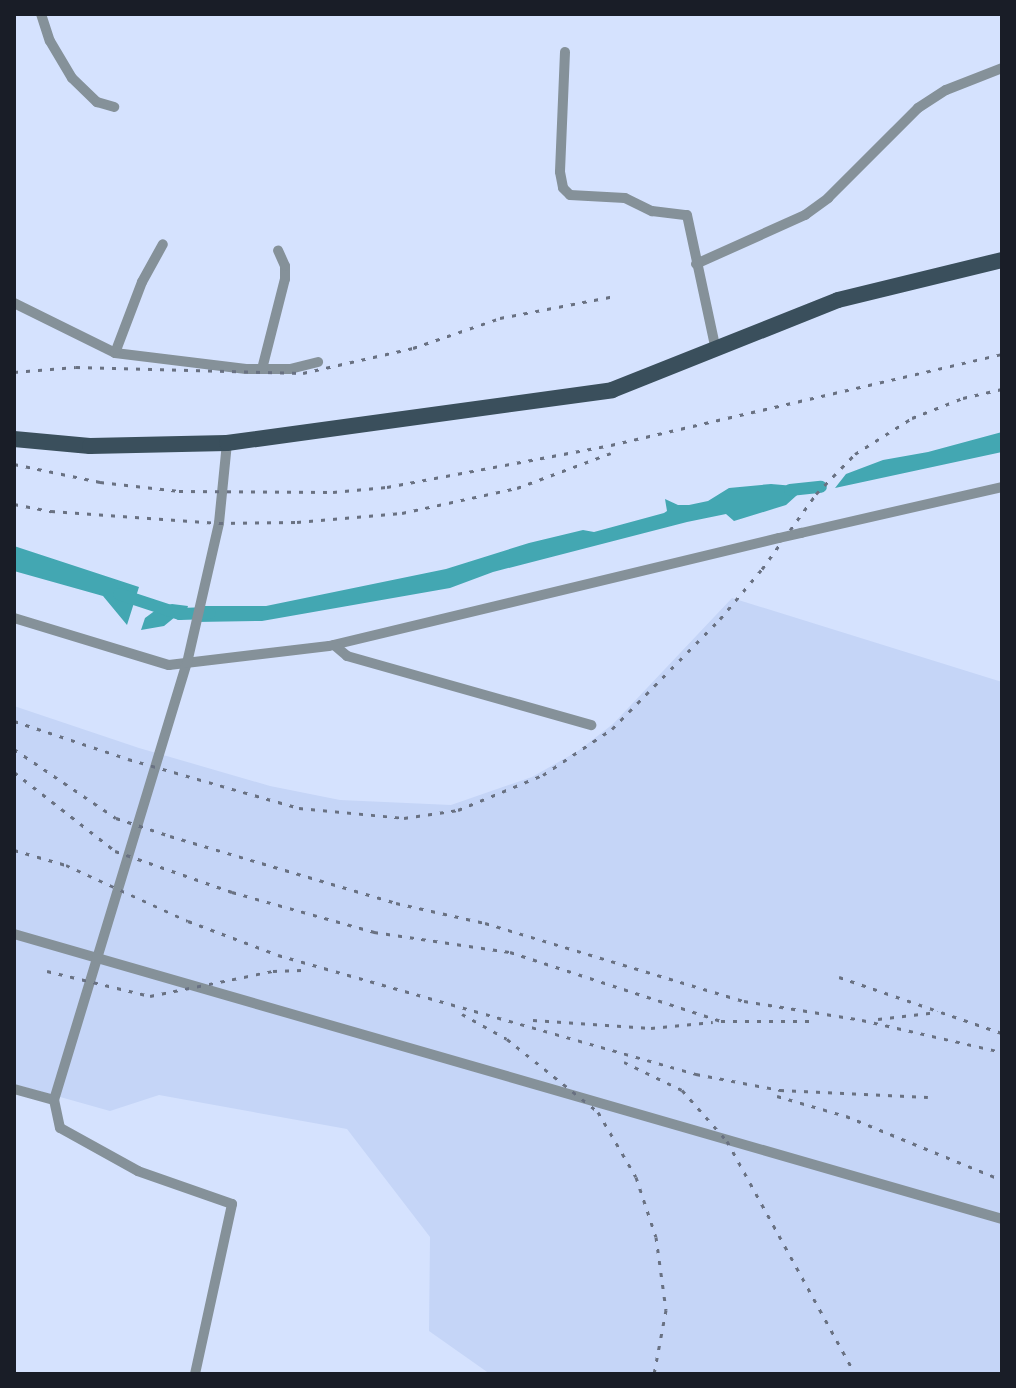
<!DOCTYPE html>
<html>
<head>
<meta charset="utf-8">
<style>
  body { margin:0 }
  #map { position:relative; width:1016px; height:1388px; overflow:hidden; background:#d5e2fe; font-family:"Titillium Web",sans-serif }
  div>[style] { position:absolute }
  .built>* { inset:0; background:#c5d5f7 }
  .water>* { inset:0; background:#43a7b2 }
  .canal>* { height:12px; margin:-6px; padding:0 6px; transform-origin:6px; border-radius:6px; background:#43a7b2 }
  .street>* { height:10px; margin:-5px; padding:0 5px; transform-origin:5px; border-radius:5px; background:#859199 }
  .primary>* { height:16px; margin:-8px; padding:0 8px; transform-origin:8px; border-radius:8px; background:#3a4f5c }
  .rail>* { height:3px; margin-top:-1.5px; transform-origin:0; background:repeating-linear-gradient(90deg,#697182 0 4px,transparent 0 12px) }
  .street-bridge>* { height:10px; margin:-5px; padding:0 5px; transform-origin:5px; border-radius:5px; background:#859199 }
  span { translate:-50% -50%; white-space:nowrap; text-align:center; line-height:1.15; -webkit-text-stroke:8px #fff; paint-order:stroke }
  .frame { position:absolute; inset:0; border:16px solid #191d27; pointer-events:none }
</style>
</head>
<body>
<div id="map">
  <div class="built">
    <i style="clip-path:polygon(732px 598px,1002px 682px,1002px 1374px,490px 1374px,429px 1331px,430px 1237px,347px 1129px,159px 1095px,110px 1111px,14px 1084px,14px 706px,139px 748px,270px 786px,340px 800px,451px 805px,532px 777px,578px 751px,613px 724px)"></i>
  </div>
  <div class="water">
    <i style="clip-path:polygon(1002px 432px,1002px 452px,835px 488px,846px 474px,883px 460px,928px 452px)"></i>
    <i style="clip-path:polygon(771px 484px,806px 487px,786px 505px,734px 521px,726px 514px,687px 522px,493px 572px,450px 588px,262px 621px,196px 622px,199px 606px,266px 606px,446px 569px,529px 543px,583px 530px,594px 532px,664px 513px,667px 511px,665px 499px,678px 505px,689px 505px,708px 501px,729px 488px)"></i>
    <i style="clip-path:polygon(14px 546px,139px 587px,127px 625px,103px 596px,14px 571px)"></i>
    <i style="clip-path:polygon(172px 604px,188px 606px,184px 619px,175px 617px,164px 626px,141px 630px,145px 618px,160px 607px)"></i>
  </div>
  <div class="canal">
    <i style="left:790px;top:490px;width:31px;rotate:-6deg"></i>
    <i style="left:119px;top:594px;width:64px;rotate:18.2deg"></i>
    <i style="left:180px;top:614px;width:30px;rotate:-2deg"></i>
  </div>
  <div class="street">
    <i style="left:41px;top:14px;width:28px;rotate:72deg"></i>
    <i style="left:50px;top:41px;width:43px;rotate:59.3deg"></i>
    <i style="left:72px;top:78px;width:35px;rotate:44deg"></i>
    <i style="left:97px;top:102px;width:18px;rotate:16deg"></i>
    <i style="left:565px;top:52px;width:120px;rotate:92.4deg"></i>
    <i style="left:560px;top:172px;width:16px;rotate:79deg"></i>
    <i style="left:563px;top:188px;width:10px;rotate:45deg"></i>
    <i style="left:570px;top:195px;width:55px;rotate:3.1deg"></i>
    <i style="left:625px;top:198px;width:30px;rotate:26deg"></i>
    <i style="left:652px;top:211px;width:35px;rotate:7deg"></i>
    <i style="left:687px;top:215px;width:138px;rotate:77.9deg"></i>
    <i style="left:696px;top:264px;width:120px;rotate:-24.2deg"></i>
    <i style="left:805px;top:215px;width:29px;rotate:-36deg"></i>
    <i style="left:828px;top:198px;width:127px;rotate:-45deg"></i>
    <i style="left:918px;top:108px;width:33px;rotate:-33deg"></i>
    <i style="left:946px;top:90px;width:60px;rotate:-21.4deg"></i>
    <i style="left:14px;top:303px;width:113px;rotate:26.3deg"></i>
    <i style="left:115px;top:353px;width:132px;rotate:7deg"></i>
    <i style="left:246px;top:369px;width:44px"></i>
    <i style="left:290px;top:369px;width:29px;rotate:-14deg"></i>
    <i style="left:115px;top:353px;width:76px;rotate:-69.2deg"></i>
    <i style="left:142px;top:282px;width:43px;rotate:-61.1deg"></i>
    <i style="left:262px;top:369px;width:93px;rotate:-75.7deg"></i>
    <i style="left:285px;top:279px;width:13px;rotate:-90deg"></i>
    <i style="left:285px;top:266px;width:17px;rotate:-114deg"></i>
    <i style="left:801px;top:533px;width:206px;rotate:-12.9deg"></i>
    <i style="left:14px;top:618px;width:162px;rotate:16.9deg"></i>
    <i style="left:169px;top:665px;width:161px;rotate:-6.8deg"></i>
    <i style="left:329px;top:646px;width:463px;rotate:-13.5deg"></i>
    <i style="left:334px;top:645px;width:17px;rotate:40deg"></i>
    <i style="left:347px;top:656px;width:254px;rotate:15.8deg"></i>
    <i style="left:14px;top:934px;width:1028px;rotate:16.09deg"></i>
    <i style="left:14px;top:1089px;width:41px;rotate:15.4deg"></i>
    <i style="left:195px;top:1374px;width:174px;rotate:-77.7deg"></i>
    <i style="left:232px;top:1204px;width:100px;rotate:-160.7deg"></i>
    <i style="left:138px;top:1171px;width:89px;rotate:-151.1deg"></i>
    <i style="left:60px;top:1128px;width:29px;rotate:-102deg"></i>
    <i style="left:54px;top:1100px;width:457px;rotate:-73.1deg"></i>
    <i style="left:187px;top:663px;width:144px;rotate:-77.1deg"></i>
    <i style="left:219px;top:523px;width:80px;rotate:-84.3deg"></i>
  </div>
  <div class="primary">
    <i style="left:14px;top:439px;width:76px;rotate:5.3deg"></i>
    <i style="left:90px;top:446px;width:137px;rotate:-1.3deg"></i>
    <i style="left:227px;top:443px;width:389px;rotate:-7.8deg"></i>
    <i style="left:612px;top:390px;width:243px;rotate:-21.7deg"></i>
    <i style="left:838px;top:300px;width:169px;rotate:-13.7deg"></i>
  </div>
  <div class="rail">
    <i style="left:14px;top:372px;width:62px;rotate:-4.6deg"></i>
    <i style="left:76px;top:367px;width:227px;rotate:1.5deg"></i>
    <i style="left:303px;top:373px;width:113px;rotate:-12.8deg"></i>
    <i style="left:413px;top:348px;width:92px;rotate:-19deg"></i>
    <i style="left:500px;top:318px;width:117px;rotate:-10.8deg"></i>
    <i style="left:14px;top:464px;width:88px;rotate:11.8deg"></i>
    <i style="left:100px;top:482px;width:80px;rotate:6.5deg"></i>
    <i style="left:179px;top:491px;width:154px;rotate:0.4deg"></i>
    <i style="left:333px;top:492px;width:54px;rotate:-5.3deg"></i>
    <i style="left:387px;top:487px;width:228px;rotate:-10.6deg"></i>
    <i style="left:611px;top:445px;width:401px;rotate:-13.1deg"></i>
    <i style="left:14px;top:504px;width:38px;rotate:11deg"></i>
    <i style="left:51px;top:511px;width:168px;rotate:4.1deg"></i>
    <i style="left:219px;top:523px;width:78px;rotate:-0.7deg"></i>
    <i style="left:297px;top:522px;width:105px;rotate:-4.9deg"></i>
    <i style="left:402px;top:513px;width:118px;rotate:-12.3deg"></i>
    <i style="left:517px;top:488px;width:100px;rotate:-20.4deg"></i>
    <i style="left:14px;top:721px;width:120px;rotate:18.4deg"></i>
    <i style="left:128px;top:759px;width:178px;rotate:16deg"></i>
    <i style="left:299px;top:808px;width:105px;rotate:5.4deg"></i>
    <i style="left:404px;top:818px;width:55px;rotate:-8.4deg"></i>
    <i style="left:458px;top:810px;width:92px;rotate:-22.4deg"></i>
    <i style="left:543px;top:775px;width:83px;rotate:-33.7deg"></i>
    <i style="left:612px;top:729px;width:154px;rotate:-45.5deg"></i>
    <i style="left:720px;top:619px;width:65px;rotate:-50deg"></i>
    <i style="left:762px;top:569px;width:92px;rotate:-54.2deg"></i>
    <i style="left:816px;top:494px;width:56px;rotate:-45.7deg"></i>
    <i style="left:855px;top:454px;width:67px;rotate:-32.3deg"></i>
    <i style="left:912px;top:418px;width:55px;rotate:-21.4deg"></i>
    <i style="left:963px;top:398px;width:40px;rotate:-13deg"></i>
    <i style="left:14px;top:749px;width:123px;rotate:34.1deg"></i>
    <i style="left:116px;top:818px;width:57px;rotate:18.4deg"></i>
    <i style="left:170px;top:836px;width:236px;rotate:16.5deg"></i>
    <i style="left:396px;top:903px;width:91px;rotate:12.7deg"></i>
    <i style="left:485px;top:923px;width:270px;rotate:16.8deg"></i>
    <i style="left:744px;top:1001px;width:120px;rotate:9.1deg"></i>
    <i style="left:862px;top:1020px;width:144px;rotate:12.9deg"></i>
    <i style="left:14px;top:772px;width:128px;rotate:38deg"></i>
    <i style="left:115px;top:851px;width:124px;rotate:19.3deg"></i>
    <i style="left:232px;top:892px;width:148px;rotate:15.7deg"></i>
    <i style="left:374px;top:932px;width:137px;rotate:8.4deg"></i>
    <i style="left:510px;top:952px;width:222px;rotate:18.1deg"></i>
    <i style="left:721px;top:1021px;width:90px"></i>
    <i style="left:14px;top:850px;width:54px;rotate:16.1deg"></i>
    <i style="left:66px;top:865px;width:134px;rotate:24.7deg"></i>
    <i style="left:188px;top:921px;width:96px;rotate:20.7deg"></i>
    <i style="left:278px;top:955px;width:435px;rotate:15.9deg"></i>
    <i style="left:696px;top:1074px;width:86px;rotate:10.8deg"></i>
    <i style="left:780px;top:1090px;width:148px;rotate:2.7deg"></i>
    <i style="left:47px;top:971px;width:106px;rotate:13.6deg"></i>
    <i style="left:150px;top:996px;width:126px;rotate:-11.5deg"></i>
    <i style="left:273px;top:971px;width:36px;rotate:-2deg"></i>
    <i style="left:839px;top:977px;width:172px;rotate:19deg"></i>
    <i style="left:462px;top:1014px;width:51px;rotate:29.1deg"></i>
    <i style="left:507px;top:1039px;width:117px;rotate:38.7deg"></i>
    <i style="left:598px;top:1112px;width:75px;rotate:59.7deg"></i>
    <i style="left:636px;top:1177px;width:63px;rotate:71.6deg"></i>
    <i style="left:656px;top:1237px;width:74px;rotate:82.2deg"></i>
    <i style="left:666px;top:1310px;width:65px;rotate:100.6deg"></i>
    <i style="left:878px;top:1019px;width:60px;rotate:-6.7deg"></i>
    <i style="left:533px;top:1020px;width:118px;rotate:3.9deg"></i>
    <i style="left:651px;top:1028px;width:62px;rotate:-5.5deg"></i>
    <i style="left:624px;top:1062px;width:64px;rotate:25.8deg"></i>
    <i style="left:682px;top:1090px;width:68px;rotate:48.6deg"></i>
    <i style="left:727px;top:1141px;width:266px;rotate:61.2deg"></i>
    <i style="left:777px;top:1096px;width:72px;rotate:16.2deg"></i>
    <i style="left:846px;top:1116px;width:169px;rotate:22.3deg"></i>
  </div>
  <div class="street-bridge">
    <i style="left:779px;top:538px;width:23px;rotate:-13deg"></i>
  </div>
  <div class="frame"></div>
</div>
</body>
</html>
